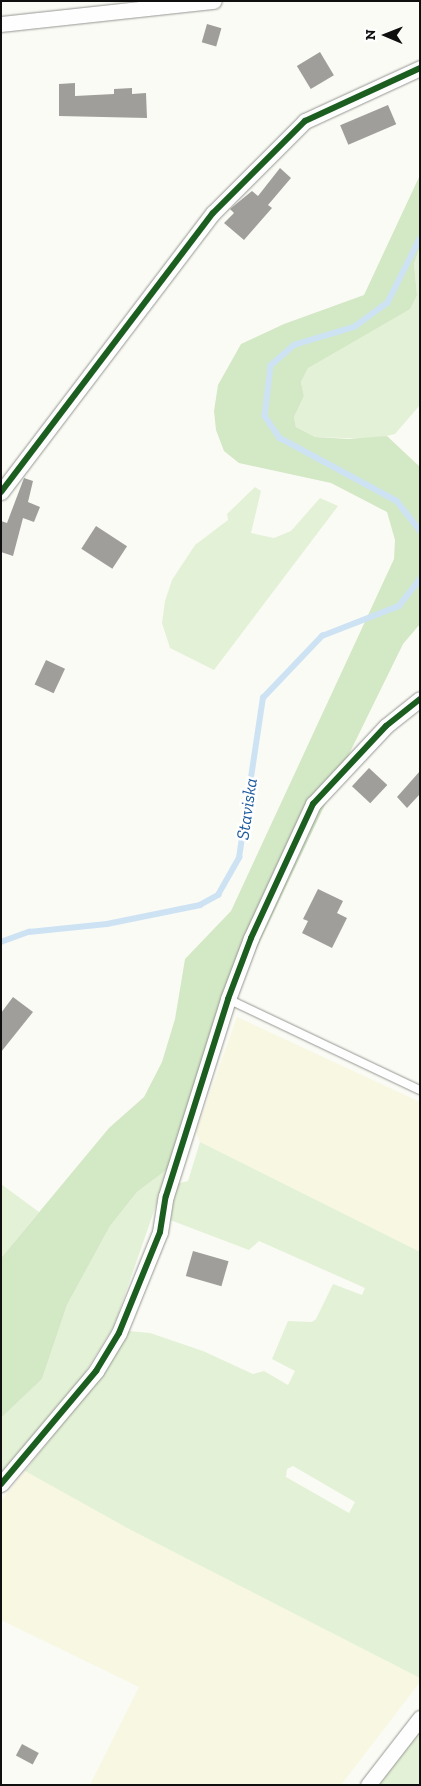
<!DOCTYPE html>
<html>
<head>
<meta charset="utf-8">
<style>
  body { margin:0 }
  #map { position:relative; width:421px; height:1786px; overflow:hidden; background:#fbfbf5; font-family:"Zilla Slab",serif }
  div>[style] { position:absolute }
  .farmland>* { inset:0; background:#f7f7e2 }
  .green>* { inset:0; background:#e3f1d6 }
  .forest>* { inset:0; background:#d3e8c5 }
  .stream>* { height:5.5px; margin:-2.75px; padding:0 2.75px; transform-origin:2.75px; border-radius:2.75px; background:#cde3f4 }
  .building>* { inset:0; background:#9f9e9a; transform-origin:0 0 }
  .roads { filter:drop-shadow(0 0 1px #959593) drop-shadow(0 0 1px #959593) }
  .service>* { height:8px; margin:-4px; padding:0 4px; transform-origin:4px; border-radius:4px; background:#fefefe }
  .minor>* { height:15px; margin:-7.5px; padding:0 7.5px; transform-origin:7.5px; border-radius:7.5px; background:#fefefe }
  .cycleway>* { height:6px; margin:-3px; padding:0 3px; transform-origin:3px; border-radius:3px; background:#1b5e20 }
  span { translate:-50% -50%; white-space:nowrap; text-align:center; line-height:1.15; -webkit-text-stroke:5px #fff; paint-order:stroke }
  .water-label { font-size:18px; color:#1d5b9c; font-style:italic }
  .frame { position:absolute; inset:0; border:2px solid #0f0f0f; pointer-events:none }
  .north { position:absolute; left:361px; top:10px; width:50px; height:50px; -webkit-text-stroke:4px #fff; paint-order:stroke; rotate:271deg; font-size:14px; font-weight:700; line-height:20px; text-align:center; color:#0f0f0f }
  .north::after { content:''; display:block; margin:auto; width:18px; height:22px; background:#0f0f0f; clip-path:polygon(50% 0,100% 100%,50% 72%,0 100%) }
</style>
</head>
<body>
<div id="map">
  <div class="farmland">
    <i style="clip-path:polygon(237px 1017px,420px 1102px,419px 1252px,200px 1142px,196px 1132px)"></i>
    <i style="clip-path:polygon(25px 1471px,129px 1529px,420px 1678px,420px 1682px,341px 1785px,90px 1785px,139px 1687px,1px 1620px,1px 1501px)"></i>
  </div>
  <div class="green">
    <i style="clip-path:polygon(420px 247px,420px 405px,395px 434px,373px 439px,315px 437px,296px 427px,294px 417px,304px 396px,301px 382px,308px 368px,417px 295px,414px 264px)"></i>
    <i style="clip-path:polygon(255px 487px,261px 491px,251px 533px,274px 538px,291px 531px,320px 498px,338px 506px,214px 670px,170px 648px,162px 623px,165px 601px,172px 580px,195px 545px,228px 520px,227px 514px)"></i>
    <i style="clip-path:polygon(evenodd,200px 1142px,420px 1252px,420px 1678px,129px 1529px,25px 1471px,100px 1376px,129px 1331px,150px 1333px,203px 1351px,253px 1374px,264px 1371px,288px 1385px,295px 1371px,272px 1359px,288px 1321px,312px 1322px,316px 1319px,333px 1284px,362px 1295px,365px 1288px,259px 1241px,249px 1250px,170px 1220px,176px 1184px,188px 1181px,200px 1142px,293px 1466px,355px 1502px,349px 1513px,286px 1477px,287px 1469px,293px 1466px)"></i>
    <i style="clip-path:polygon(169px 1168px,114px 1326px,83px 1376px,1px 1476px,1px 1418px,42px 1379px,67px 1305px,110px 1226px,137px 1192px)"></i>
    <i style="clip-path:polygon(1px 1184px,39px 1212px,1px 1258px)"></i>
    <i style="clip-path:polygon(420px 1731px,420px 1785px,379px 1785px)"></i>
  </div>
  <div class="forest">
    <i style="clip-path:polygon(420px 175px,420px 247px,414px 264px,417px 295px,410px 309px,308px 368px,301px 382px,304px 396px,294px 417px,296px 427px,315px 437px,349px 439px,387px 436px,420px 467px,420px 624px,403px 644px,352px 748px,234px 996px,169px 1168px,137px 1192px,110px 1226px,67px 1305px,42px 1379px,1px 1418px,1px 1258px,109px 1128px,144px 1097px,162px 1062px,175px 1019px,185px 959px,231px 911px,394px 559px,395px 540px,387px 512px,331px 483px,239px 463px,224px 451px,216px 430px,214px 411px,218px 385px,241px 344px,284px 324px,364px 295px)"></i>
  </div>
  <div class="stream">
    <i style="left:420px;top:239px;width:72px;rotate:116.6deg"></i>
    <i style="left:388px;top:303px;width:41px;rotate:144deg"></i>
    <i style="left:355px;top:327px;width:63px;rotate:163.3deg"></i>
    <i style="left:295px;top:345px;width:32px;rotate:139deg"></i>
    <i style="left:271px;top:366px;width:50px;rotate:96.8deg"></i>
    <i style="left:265px;top:416px;width:27px;rotate:56deg"></i>
    <i style="left:280px;top:438px;width:133px;rotate:28.3deg"></i>
    <i style="left:397px;top:501px;width:37px;rotate:52deg"></i>
    <i style="left:1px;top:942px;width:30px;rotate:-20deg"></i>
    <i style="left:29px;top:932px;width:78px;rotate:-5.9deg"></i>
    <i style="left:107px;top:924px;width:95px;rotate:-11.5deg"></i>
    <i style="left:200px;top:905px;width:21px;rotate:-29deg"></i>
    <i style="left:218px;top:895px;width:43px;rotate:-60.4deg"></i>
    <i style="left:239px;top:858px;width:162px;rotate:-81.5deg"></i>
    <i style="left:263px;top:698px;width:86px;rotate:-46.4deg"></i>
    <i style="left:322px;top:636px;width:83px;rotate:-21.3deg"></i>
    <i style="left:399px;top:606px;width:34px;rotate:-52deg"></i>
  </div>
  <div class="building">
    <i style="left:207px;top:24px;width:15px;height:19px;rotate:16deg"></i>
    <i style="left:320px;top:52px;width:27px;height:27px;rotate:59deg"></i>
    <i style="clip-path:polygon(75px 83px,75px 96px,114px 94px,114px 89px,132px 88px,132px 94px,146px 93px,147px 118px,59px 116px,59px 84px)"></i>
    <i style="left:388px;top:105px;width:21px;height:52px;rotate:67deg"></i>
    <i style="clip-path:polygon(280px 168px,291px 178px,268px 205px,272px 208px,244px 240px,224px 223px,234px 213px,230px 209px,252px 191px,258px 196px)"></i>
    <i style="clip-path:polygon(24px 478px,33px 481px,28px 502px,40px 507px,34px 522px,23px 518px,13px 556px,1px 552px,1px 521px,7px 523px)"></i>
    <i style="left:96px;top:526px;width:37px;height:27px;rotate:33deg"></i>
    <i style="left:46px;top:660px;width:21px;height:27px;rotate:25deg"></i>
    <i style="left:369px;top:768px;width:25px;height:25px;rotate:43deg"></i>
    <i style="clip-path:polygon(420px 771px,420px 794px,407px 808px,397px 797px)"></i>
    <i style="clip-path:polygon(318px 889px,343px 901px,337px 913px,347px 918px,332px 948px,302px 933px,308px 921px,303px 919px)"></i>
    <i style="clip-path:polygon(13px 997px,33px 1012px,1px 1052px,1px 1013px)"></i>
    <i style="left:193px;top:1251px;width:37px;height:26px;rotate:16deg"></i>
    <i style="left:22px;top:1744px;width:19px;height:13px;rotate:28deg"></i>
  </div>
  <div class="roads">
    <div class="service">
      <i style="left:228px;top:999px;width:212px;rotate:25.4deg"></i>
    </div>
    <div class="minor">
      <i style="left:1px;top:24px;width:214px;rotate:-6.2deg"></i>
      <i style="left:1px;top:492px;width:350px;rotate:-52.8deg"></i>
      <i style="left:213px;top:213px;width:130px;rotate:-45deg"></i>
      <i style="left:305px;top:121px;width:127px;rotate:-24.7deg"></i>
      <i style="left:1px;top:1484px;width:148px;rotate:-49.9deg"></i>
      <i style="left:96px;top:1371px;width:44px;rotate:-58.8deg"></i>
      <i style="left:119px;top:1333px;width:109px;rotate:-67.9deg"></i>
      <i style="left:160px;top:1232px;width:36px;rotate:-81deg"></i>
      <i style="left:166px;top:1196px;width:207px;rotate:-72.5deg"></i>
      <i style="left:228px;top:999px;width:65px;rotate:-69.3deg"></i>
      <i style="left:251px;top:938px;width:148px;rotate:-65.2deg"></i>
      <i style="left:313px;top:804px;width:107px;rotate:-46.9deg"></i>
      <i style="left:386px;top:726px;width:43px;rotate:-38.5deg"></i>
      <i style="left:368px;top:1785px;width:85px;rotate:-52.2deg"></i>
    </div>
  </div>
  <div class="cycleway">
    <i style="left:1px;top:492px;width:350px;rotate:-52.8deg"></i>
    <i style="left:213px;top:213px;width:130px;rotate:-45deg"></i>
    <i style="left:305px;top:121px;width:127px;rotate:-24.7deg"></i>
    <i style="left:1px;top:1484px;width:148px;rotate:-49.9deg"></i>
    <i style="left:96px;top:1371px;width:44px;rotate:-58.8deg"></i>
    <i style="left:119px;top:1333px;width:109px;rotate:-67.9deg"></i>
    <i style="left:160px;top:1232px;width:36px;rotate:-81deg"></i>
    <i style="left:166px;top:1196px;width:207px;rotate:-72.5deg"></i>
    <i style="left:228px;top:999px;width:65px;rotate:-69.3deg"></i>
    <i style="left:251px;top:938px;width:148px;rotate:-65.2deg"></i>
    <i style="left:313px;top:804px;width:107px;rotate:-46.9deg"></i>
    <i style="left:386px;top:726px;width:43px;rotate:-38.5deg"></i>
  </div>
  <div class="water-label">
    <span style="left:247px;top:809px;rotate:-82deg">Staviska</span>
  </div>
  <div class="frame"></div>
  <div class="north">N</div>
</div>
</body>
</html>
